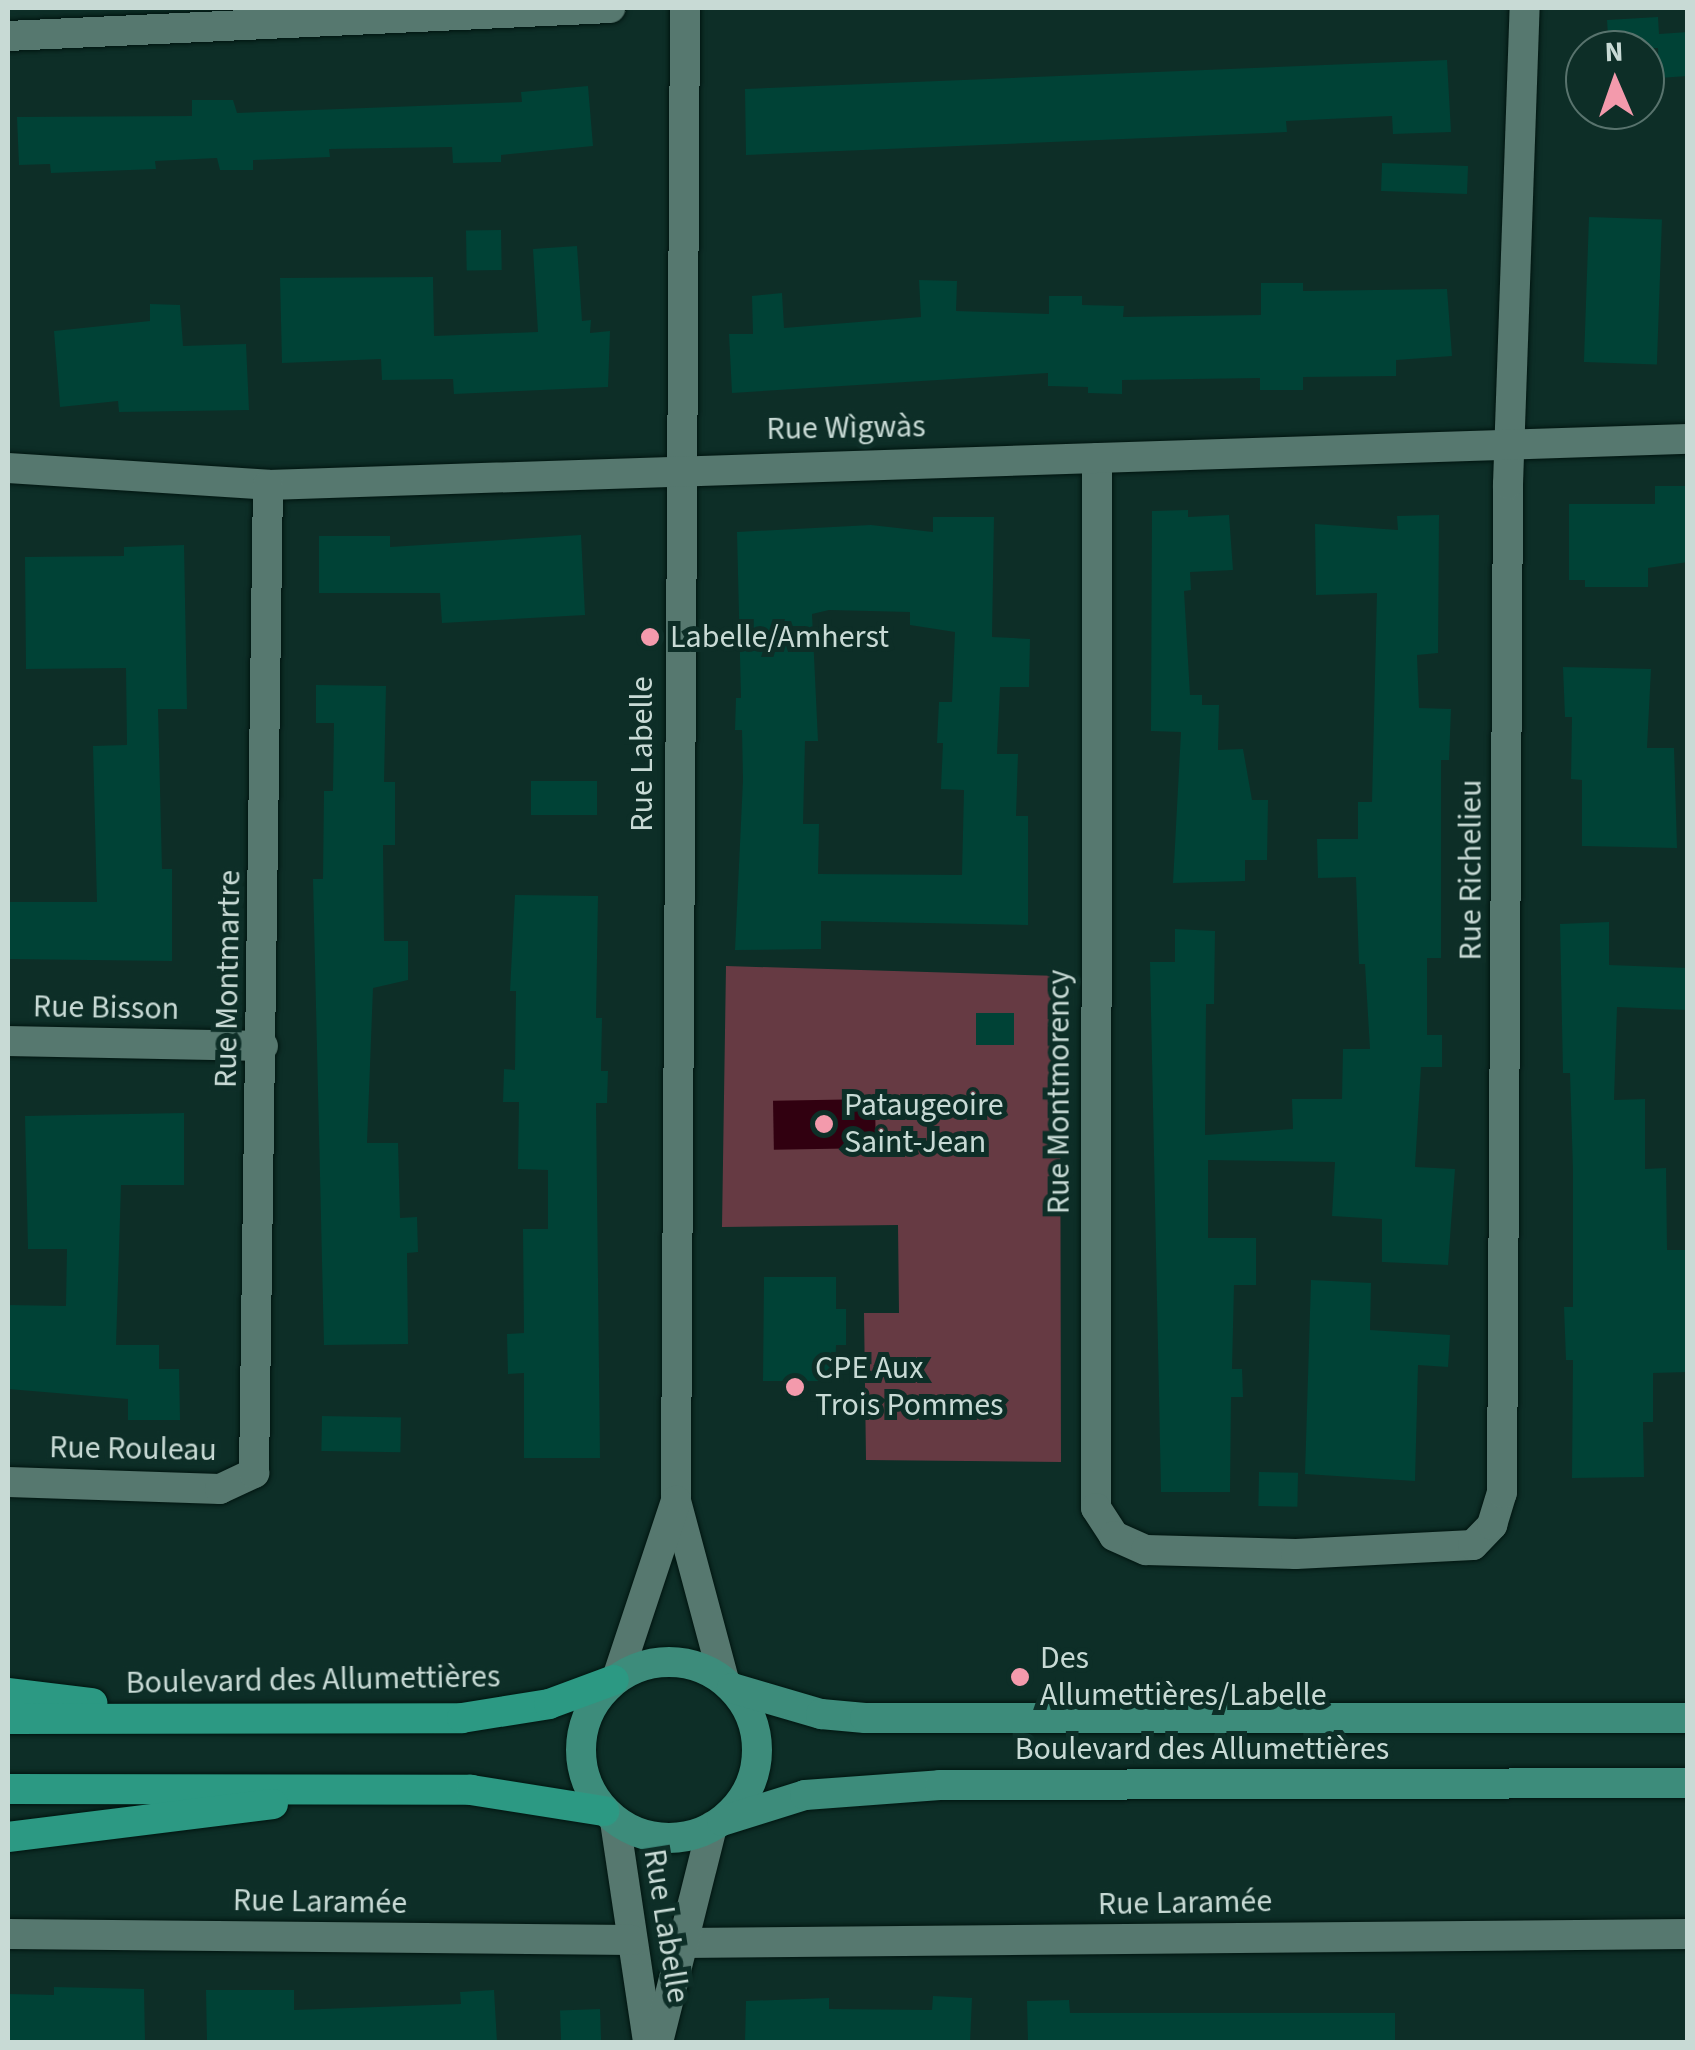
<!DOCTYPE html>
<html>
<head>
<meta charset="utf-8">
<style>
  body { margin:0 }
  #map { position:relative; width:1695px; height:2050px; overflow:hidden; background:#0d2e27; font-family:"Source Sans 3",sans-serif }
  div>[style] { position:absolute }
  .green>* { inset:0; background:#663a43 }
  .water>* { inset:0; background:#310010; transform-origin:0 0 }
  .building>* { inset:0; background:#004236; transform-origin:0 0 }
  .roads { filter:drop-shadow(0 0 2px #001510) drop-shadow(0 0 2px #001510) }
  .street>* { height:30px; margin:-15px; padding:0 15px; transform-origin:15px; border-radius:15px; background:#56786f }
  .primary>* { height:30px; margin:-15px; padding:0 15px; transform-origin:15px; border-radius:15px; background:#3d8c7b }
  .primary>.ring { margin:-15px; padding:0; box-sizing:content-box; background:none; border:30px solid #3d8c7b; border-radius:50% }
  .highway>* { height:30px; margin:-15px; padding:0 15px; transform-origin:15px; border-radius:15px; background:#2c9983 }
  .dots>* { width:28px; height:28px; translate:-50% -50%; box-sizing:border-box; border:5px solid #0d2e27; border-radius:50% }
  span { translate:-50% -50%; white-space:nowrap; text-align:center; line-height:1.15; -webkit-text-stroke:10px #0d2e27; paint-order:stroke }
  .street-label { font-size:32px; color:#c8dad5 }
  .poi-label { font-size:32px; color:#c8dad5 }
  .left { translate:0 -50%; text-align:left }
  .frame { position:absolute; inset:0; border:10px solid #c8dad5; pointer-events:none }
  .north { position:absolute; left:1565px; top:30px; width:100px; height:100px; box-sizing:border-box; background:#0d2e27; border:2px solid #58736d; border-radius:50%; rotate:358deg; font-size:28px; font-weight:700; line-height:40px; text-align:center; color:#c8dad5 }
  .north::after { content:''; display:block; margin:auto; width:35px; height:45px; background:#f39aac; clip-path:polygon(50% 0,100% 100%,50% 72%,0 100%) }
</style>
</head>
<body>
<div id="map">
  <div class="green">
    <i style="clip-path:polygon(726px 966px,1060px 976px,1061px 1462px,866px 1460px,864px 1313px,899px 1313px,898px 1225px,722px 1227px)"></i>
  </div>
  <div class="water">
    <i style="left:875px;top:1099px;width:49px;height:102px;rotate:89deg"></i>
  </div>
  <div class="building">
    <i style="clip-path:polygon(1658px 17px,1659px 34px,1688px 32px,1688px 76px,1659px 78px,1658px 48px,1609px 50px,1607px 20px)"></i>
    <i style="clip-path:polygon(1447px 60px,1451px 132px,1393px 134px,1392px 116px,1286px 121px,1287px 132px,746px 155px,745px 89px)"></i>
    <i style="clip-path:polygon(588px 86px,593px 146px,501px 155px,501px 162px,453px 163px,452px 147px,329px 149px,330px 157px,253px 160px,253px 170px,220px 170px,217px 158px,155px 161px,156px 169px,51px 173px,50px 164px,19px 165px,17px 117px,192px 116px,192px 100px,233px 100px,237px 113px,522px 102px,521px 92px)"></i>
    <i style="left:1468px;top:166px;width:28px;height:86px;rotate:92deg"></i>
    <i style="left:1589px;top:217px;width:73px;height:145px;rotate:2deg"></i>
    <i style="left:501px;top:230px;width:40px;height:35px;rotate:89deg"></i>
    <i style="clip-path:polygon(577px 246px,582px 321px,591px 320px,590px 333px,610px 331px,608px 387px,454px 394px,453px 379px,382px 380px,381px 359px,282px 363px,280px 278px,433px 277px,434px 336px,538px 332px,533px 249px)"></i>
    <i style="clip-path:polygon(919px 280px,957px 281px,956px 311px,1049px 314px,1049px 296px,1082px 296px,1082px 305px,1124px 306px,1123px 317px,1261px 315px,1261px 283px,1303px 283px,1303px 291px,1447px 289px,1452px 356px,1396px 360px,1396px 376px,1303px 377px,1303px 390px,1260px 390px,1260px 378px,1122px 380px,1122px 394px,1088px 393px,1088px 387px,1048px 386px,1048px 373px,732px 393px,729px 334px,753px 334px,752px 296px,782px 293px,784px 328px,921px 317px)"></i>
    <i style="clip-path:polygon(150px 304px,180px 305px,183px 346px,246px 344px,249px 410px,119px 412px,118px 401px,60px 407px,54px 331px,150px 321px)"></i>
    <i style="clip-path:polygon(1655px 486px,1688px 486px,1688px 562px,1648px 568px,1648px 587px,1585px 587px,1585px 580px,1569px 580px,1569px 504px,1655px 504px)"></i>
    <i style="clip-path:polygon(1188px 510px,1188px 517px,1229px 515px,1233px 570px,1190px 572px,1191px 590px,1184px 591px,1190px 695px,1202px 695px,1202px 705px,1219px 705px,1218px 750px,1243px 749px,1252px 800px,1268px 800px,1267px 860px,1245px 860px,1245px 881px,1173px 883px,1181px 732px,1151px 731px,1152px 511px)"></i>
    <i style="clip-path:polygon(1439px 515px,1438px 653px,1417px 655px,1419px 708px,1451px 709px,1449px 760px,1441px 760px,1441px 958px,1427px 958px,1427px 1035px,1442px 1035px,1442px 1067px,1421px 1067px,1415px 1167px,1455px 1169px,1448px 1265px,1382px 1262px,1382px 1219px,1332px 1216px,1335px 1162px,1208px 1160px,1208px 1238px,1256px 1238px,1256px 1285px,1234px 1285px,1232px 1369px,1242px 1369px,1243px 1397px,1231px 1397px,1230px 1492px,1161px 1492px,1150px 962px,1175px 962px,1175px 929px,1215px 931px,1214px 1004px,1206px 1004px,1205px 1135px,1293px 1129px,1292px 1099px,1342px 1099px,1343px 1049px,1370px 1049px,1365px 964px,1359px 964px,1356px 877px,1318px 878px,1317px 839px,1358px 839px,1358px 802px,1372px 802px,1377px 593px,1316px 595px,1315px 524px,1398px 530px,1397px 516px)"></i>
    <i style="clip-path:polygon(evenodd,933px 517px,994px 517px,992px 637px,1030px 639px,1029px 687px,1000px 687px,997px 754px,1018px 754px,1016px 816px,1028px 816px,1028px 925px,821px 921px,821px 949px,735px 950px,743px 780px,742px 730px,735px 730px,736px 698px,741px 698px,737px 532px,871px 525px,933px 532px,933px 517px,829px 610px,910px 612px,910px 625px,955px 632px,952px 702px,939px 702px,937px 743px,943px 743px,941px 789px,964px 790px,962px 875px,818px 874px,819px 824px,803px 824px,805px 741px,818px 741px,812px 614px,829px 610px)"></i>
    <i style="clip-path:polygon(581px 535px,585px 615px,442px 623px,440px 593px,319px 593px,319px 536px,390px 536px,390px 547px)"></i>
    <i style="clip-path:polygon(184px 545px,187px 709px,158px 709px,162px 869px,172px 869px,172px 961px,8px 959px,8px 902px,97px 902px,93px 746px,127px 745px,126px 668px,26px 669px,25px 557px,124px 556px,124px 547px)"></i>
    <i style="clip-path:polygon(1563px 667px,1651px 669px,1647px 748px,1674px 748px,1677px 848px,1582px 846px,1582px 780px,1571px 779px,1572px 717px,1565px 717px)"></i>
    <i style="clip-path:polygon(316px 685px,386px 686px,384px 782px,395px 782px,395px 845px,383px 845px,384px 941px,408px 941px,408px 980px,373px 988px,367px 1143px,398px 1143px,400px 1218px,417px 1217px,418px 1252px,407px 1253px,408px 1344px,324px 1345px,313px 879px,323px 879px,324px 791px,333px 791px,334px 723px,316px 723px)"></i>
    <i style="left:531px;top:781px;width:66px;height:34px"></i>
    <i style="clip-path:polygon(515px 895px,598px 896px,596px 1018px,602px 1018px,601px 1071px,608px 1071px,607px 1103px,596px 1103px,600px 1458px,524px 1458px,524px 1373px,508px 1374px,507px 1334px,524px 1333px,523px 1229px,548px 1229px,548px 1170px,518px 1169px,519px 1102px,503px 1102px,504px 1069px,515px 1070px,516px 991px,510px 991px)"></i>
    <i style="clip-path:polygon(1609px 922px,1609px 965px,1688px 968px,1688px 1010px,1617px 1007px,1614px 1100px,1645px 1099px,1645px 1169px,1666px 1168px,1667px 1250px,1688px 1250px,1688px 1372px,1653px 1373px,1653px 1422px,1643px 1422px,1644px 1477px,1572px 1478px,1573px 1360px,1566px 1360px,1564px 1307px,1573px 1307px,1573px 1170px,1570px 1073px,1563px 1073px,1560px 924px)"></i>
    <i style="left:1014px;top:1013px;width:32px;height:38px;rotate:90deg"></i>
    <i style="clip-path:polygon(184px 1113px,184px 1185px,121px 1185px,116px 1345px,159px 1345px,159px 1369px,179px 1369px,180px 1420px,128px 1420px,128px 1399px,8px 1389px,8px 1305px,66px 1306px,67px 1249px,28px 1249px,25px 1116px)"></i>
    <i style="clip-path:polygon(764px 1277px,836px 1277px,836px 1309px,846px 1309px,846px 1345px,836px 1345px,835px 1381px,763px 1381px)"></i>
    <i style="clip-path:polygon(1311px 1280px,1371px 1283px,1370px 1330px,1450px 1335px,1448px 1367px,1418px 1365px,1415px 1481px,1305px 1474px)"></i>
    <i style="left:322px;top:1416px;width:79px;height:35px;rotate:1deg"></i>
    <i style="left:1259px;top:1472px;width:39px;height:34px;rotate:1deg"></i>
    <i style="clip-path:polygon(54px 1987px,144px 1989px,145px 2042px,8px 2042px,8px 1994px,54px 1995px)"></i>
    <i style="clip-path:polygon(206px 1990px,294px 1990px,294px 2010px,461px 2004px,460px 1992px,494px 1990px,497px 2042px,207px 2042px)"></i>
    <i style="clip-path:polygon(933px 1996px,972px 1998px,970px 2042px,745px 2042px,746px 2001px,829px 1998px,829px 2009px,932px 2010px)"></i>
    <i style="clip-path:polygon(1069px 2000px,1070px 2013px,1395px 2013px,1395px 2042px,1028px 2042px,1027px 2001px)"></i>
    <i style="left:600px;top:2009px;width:33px;height:40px;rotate:88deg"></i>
  </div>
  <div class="roads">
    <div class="street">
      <i style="left:685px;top:8px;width:1493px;rotate:90.35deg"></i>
      <i style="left:676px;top:1501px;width:185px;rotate:75deg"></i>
      <i style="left:8px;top:36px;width:603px;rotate:-2.66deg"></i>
      <i style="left:1097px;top:458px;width:1050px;rotate:90.05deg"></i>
      <i style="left:1096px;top:1508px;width:33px;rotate:57deg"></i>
      <i style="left:1114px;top:1536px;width:35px;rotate:24deg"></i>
      <i style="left:1146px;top:1550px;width:150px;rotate:1.5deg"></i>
      <i style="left:1296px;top:1554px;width:177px;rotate:-2.9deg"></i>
      <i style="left:1473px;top:1545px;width:28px;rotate:-46deg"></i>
      <i style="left:1492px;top:1525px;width:34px;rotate:-73deg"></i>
      <i style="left:1502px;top:1493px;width:1009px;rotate:-89.66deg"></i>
      <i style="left:1508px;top:484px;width:476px;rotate:-88deg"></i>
      <i style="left:8px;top:468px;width:261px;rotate:3.7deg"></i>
      <i style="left:268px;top:485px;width:1421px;rotate:-1.86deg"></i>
      <i style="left:8px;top:1041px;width:255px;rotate:1.1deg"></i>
      <i style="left:8px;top:1482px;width:212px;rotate:1.9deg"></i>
      <i style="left:220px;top:1489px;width:38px;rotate:-25deg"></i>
      <i style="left:254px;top:1473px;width:988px;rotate:-89.19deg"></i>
      <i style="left:617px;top:1678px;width:187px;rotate:-71.6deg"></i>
      <i style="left:615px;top:1821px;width:223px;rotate:81.5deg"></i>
      <i style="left:8px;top:1934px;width:624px;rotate:0.55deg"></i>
      <i style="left:682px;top:1943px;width:1006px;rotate:-0.51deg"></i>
      <i style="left:658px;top:2042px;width:222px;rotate:-75.9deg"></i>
    </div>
    <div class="primary">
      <i class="ring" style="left:581px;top:1662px;width:146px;height:146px"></i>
      <i style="left:732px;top:1688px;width:93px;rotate:16.3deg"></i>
      <i style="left:821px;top:1714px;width:44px;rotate:5.2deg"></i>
      <i style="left:865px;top:1718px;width:823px"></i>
      <i style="left:722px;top:1821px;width:87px;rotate:-17.4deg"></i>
      <i style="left:805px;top:1795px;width:135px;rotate:-4.2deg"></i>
      <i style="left:940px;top:1785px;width:748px;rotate:-0.15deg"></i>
    </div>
    <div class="highway">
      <i style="left:8px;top:1693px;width:85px;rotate:6.8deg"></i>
      <i style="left:8px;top:1719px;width:454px;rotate:-0.1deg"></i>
      <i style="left:462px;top:1718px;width:88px;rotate:-9.1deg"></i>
      <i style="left:549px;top:1704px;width:69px;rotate:-20.3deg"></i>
      <i style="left:8px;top:1789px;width:463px;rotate:0.1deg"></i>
      <i style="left:471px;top:1790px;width:135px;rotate:9deg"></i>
      <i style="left:8px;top:1837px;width:267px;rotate:-7.1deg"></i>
    </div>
  </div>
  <div class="dots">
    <i style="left:650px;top:637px;background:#f39aac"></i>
    <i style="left:824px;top:1124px;background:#f39aac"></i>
    <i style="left:795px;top:1387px;background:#f39aac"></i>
    <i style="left:1020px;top:1677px;background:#f39aac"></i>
  </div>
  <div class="street-label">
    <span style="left:846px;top:428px;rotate:-1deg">Rue Wìgwàs</span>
    <span style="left:642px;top:754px;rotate:-90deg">Rue Labelle</span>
    <span style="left:1471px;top:870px;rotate:-90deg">Rue Richelieu</span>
    <span style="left:228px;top:979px;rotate:-89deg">Rue Montmartre</span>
    <span style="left:106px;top:1008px;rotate:1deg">Rue Bisson</span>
    <span style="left:1059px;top:1092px;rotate:-90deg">Rue Montmorency</span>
    <span style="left:133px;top:1449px;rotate:1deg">Rue Rouleau</span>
    <span style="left:313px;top:1680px;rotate:-1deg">Boulevard des Allumettières</span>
    <span style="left:1202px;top:1749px">Boulevard des Allumettières</span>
    <span style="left:320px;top:1902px;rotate:1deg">Rue Laramée</span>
    <span style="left:1185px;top:1903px;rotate:-1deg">Rue Laramée</span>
    <span style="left:666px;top:1926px;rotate:81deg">Rue Labelle</span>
  </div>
  <div class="poi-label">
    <span class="left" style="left:670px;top:637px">Labelle/Amherst</span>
    <span class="left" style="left:844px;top:1124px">Pataugeoire<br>Saint-Jean</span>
    <span class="left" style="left:815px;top:1387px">CPE Aux<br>Trois Pommes</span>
    <span class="left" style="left:1040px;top:1677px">Des<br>Allumettières/Labelle</span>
  </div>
  <div class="frame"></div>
  <div class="north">N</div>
</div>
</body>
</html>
